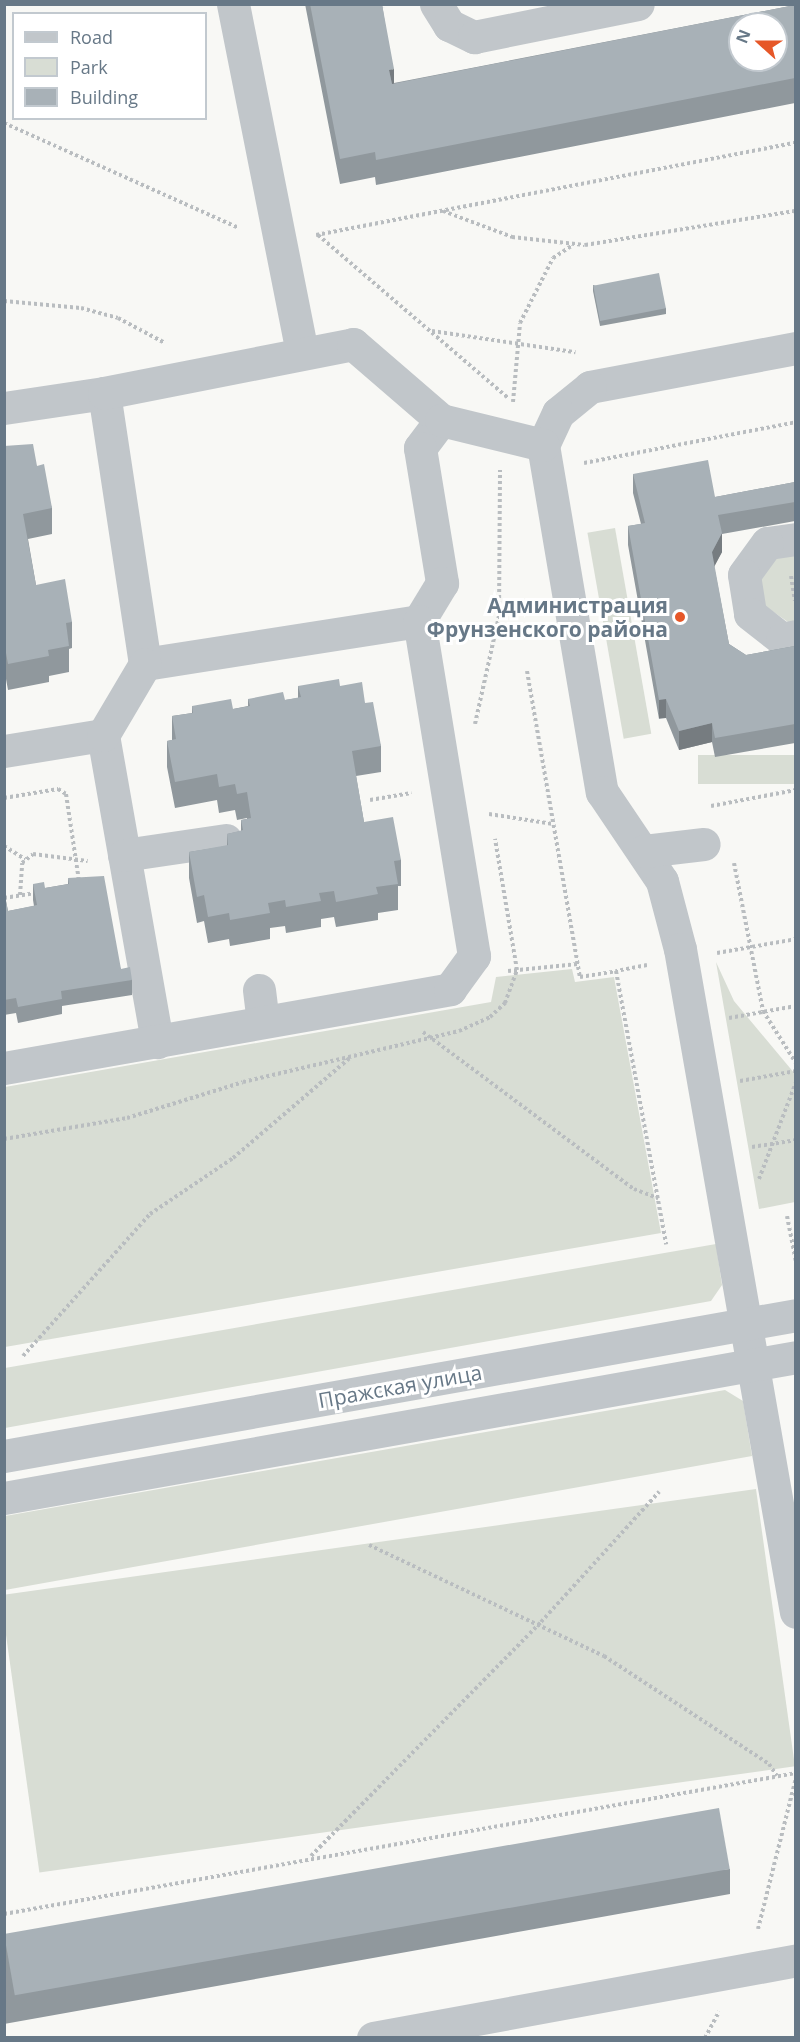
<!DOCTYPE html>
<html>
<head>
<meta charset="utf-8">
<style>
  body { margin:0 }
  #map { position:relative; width:800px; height:2042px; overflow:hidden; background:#f8f8f5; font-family:"Open Sans",sans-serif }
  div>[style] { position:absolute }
  .green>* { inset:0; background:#d8ddd4; transform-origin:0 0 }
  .path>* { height:4px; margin-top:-2px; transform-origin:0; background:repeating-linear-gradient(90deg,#b9bdc0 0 3px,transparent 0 6px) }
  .minor>* { height:33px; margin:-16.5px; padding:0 16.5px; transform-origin:16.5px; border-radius:16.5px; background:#c1c6ca }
  .wall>* { inset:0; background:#90989d }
  .shaded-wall>* { inset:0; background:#767c80; transform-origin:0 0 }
  .building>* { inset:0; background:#a8b1b7; transform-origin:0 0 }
  .dots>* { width:16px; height:16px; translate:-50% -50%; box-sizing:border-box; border:3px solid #fff; border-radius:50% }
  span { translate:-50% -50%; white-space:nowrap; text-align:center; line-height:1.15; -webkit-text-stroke:6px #fff; paint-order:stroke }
  .poi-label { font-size:21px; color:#677887; font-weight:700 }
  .right { translate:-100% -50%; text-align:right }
  .street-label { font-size:21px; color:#677887 }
  .frame { position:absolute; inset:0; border:6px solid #677887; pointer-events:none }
  .legend { position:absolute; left:12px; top:12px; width:195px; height:108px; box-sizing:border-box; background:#fff; border:2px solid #c2c9cf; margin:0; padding:8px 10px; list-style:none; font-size:18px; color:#677887 }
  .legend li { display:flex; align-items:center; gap:12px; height:30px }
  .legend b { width:30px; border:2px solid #c2c9cf }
  .north { position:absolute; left:728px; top:12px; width:60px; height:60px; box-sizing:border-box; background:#fff; border:2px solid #c2c9cf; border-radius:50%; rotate:291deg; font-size:16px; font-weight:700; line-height:24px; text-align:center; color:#677887 }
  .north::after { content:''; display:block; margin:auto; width:21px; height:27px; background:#e65728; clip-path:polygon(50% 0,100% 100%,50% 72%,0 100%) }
</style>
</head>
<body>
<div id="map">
  <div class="green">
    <i style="left:615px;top:528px;width:209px;height:28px;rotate:80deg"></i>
    <i style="clip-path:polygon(795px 550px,795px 621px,788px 622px,765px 606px,759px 576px,776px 553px)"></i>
    <i style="left:795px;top:755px;width:29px;height:97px;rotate:90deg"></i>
    <i style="clip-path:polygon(716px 962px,734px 1001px,795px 1074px,795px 1202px,759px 1209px)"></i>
    <i style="clip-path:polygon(572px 969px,575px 982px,614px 977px,661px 1233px,5px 1347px,5px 1087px,491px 1002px,496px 977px)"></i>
    <i style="clip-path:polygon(716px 1244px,722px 1285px,711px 1301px,5px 1428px,5px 1368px)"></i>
    <i style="clip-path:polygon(725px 1390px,743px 1401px,752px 1456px,5px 1590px,5px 1516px)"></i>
    <i style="left:756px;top:1489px;width:280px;height:763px;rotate:82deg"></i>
  </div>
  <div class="path">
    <i style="left:4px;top:123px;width:257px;rotate:24.1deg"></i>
    <i style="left:443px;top:211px;width:74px;rotate:20.6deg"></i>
    <i style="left:512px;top:237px;width:73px;rotate:6.3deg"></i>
    <i style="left:585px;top:245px;width:214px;rotate:-9.2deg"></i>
    <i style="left:316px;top:235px;width:489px;rotate:-10.9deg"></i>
    <i style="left:318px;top:235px;width:250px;rotate:40.6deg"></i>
    <i style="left:4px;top:301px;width:77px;rotate:5.2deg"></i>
    <i style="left:81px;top:308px;width:38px;rotate:15deg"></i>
    <i style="left:118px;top:318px;width:53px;rotate:28deg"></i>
    <i style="left:432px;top:331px;width:145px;rotate:8.4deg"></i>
    <i style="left:513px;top:402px;width:79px;rotate:-84.9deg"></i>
    <i style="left:520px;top:323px;width:73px;rotate:-63.1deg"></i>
    <i style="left:553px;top:258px;width:24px;rotate:-33deg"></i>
    <i style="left:584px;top:463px;width:216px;rotate:-10.9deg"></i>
    <i style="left:791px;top:576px;width:25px;rotate:81deg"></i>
    <i style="left:527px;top:671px;width:311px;rotate:80.2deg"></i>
    <i style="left:580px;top:977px;width:36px;rotate:-9deg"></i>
    <i style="left:475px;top:724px;width:111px;rotate:-77.5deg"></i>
    <i style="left:499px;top:616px;width:146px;rotate:-89.6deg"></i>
    <i style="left:4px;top:798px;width:55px;rotate:-9.5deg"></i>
    <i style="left:58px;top:789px;width:9px;rotate:32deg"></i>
    <i style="left:66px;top:794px;width:88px;rotate:81.5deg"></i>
    <i style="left:370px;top:800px;width:42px;rotate:-9.7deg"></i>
    <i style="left:711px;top:806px;width:86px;rotate:-10.7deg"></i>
    <i style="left:489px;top:814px;width:65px;rotate:8.9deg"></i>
    <i style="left:4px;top:846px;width:25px;rotate:32deg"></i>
    <i style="left:734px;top:863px;width:151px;rotate:78.9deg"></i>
    <i style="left:763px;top:1011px;width:62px;rotate:57.6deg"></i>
    <i style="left:20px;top:895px;width:32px;rotate:-86deg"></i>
    <i style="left:22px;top:863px;width:14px;rotate:-39deg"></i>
    <i style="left:33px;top:854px;width:55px;rotate:7.3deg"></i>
    <i style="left:4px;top:898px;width:32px;rotate:-9deg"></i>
    <i style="left:717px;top:953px;width:80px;rotate:-10deg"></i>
    <i style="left:647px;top:965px;width:32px;rotate:169deg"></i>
    <i style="left:616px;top:971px;width:278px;rotate:79.6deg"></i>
    <i style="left:508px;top:971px;width:70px;rotate:-5.7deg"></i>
    <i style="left:729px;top:1018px;width:68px;rotate:-10.2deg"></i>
    <i style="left:423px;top:1032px;width:263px;rotate:36.7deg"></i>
    <i style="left:634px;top:1189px;width:26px;rotate:21deg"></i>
    <i style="left:740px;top:1081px;width:57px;rotate:-10.1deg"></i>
    <i style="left:4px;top:1139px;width:125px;rotate:-9.7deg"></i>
    <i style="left:127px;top:1118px;width:121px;rotate:-17.2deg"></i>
    <i style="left:243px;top:1082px;width:222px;rotate:-13.3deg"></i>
    <i style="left:459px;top:1031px;width:34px;rotate:-24deg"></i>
    <i style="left:490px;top:1017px;width:21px;rotate:-43deg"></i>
    <i style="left:505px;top:1003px;width:35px;rotate:-70deg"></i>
    <i style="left:517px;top:970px;width:133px;rotate:-99.5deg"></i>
    <i style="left:752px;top:1147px;width:45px;rotate:-9deg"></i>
    <i style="left:759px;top:1179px;width:104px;rotate:-69.1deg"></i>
    <i style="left:787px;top:1216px;width:47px;rotate:78.9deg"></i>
    <i style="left:23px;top:1356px;width:191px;rotate:-48.2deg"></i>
    <i style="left:150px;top:1214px;width:100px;rotate:-34deg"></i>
    <i style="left:233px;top:1158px;width:155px;rotate:-40.6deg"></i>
    <i style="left:369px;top:1545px;width:260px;rotate:25.3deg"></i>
    <i style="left:604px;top:1656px;width:197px;rotate:33.2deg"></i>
    <i style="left:769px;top:1764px;width:14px;rotate:56deg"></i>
    <i style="left:311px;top:1856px;width:328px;rotate:-45.5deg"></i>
    <i style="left:541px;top:1622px;width:176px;rotate:-47.8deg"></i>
    <i style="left:4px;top:1914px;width:804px;rotate:-10.09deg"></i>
    <i style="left:758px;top:1929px;width:156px;rotate:-75.9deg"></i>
    <i style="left:705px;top:2038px;width:30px;rotate:-62deg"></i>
  </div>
  <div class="minor">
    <i style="left:233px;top:4px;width:356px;rotate:78.8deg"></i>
    <i style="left:436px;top:4px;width:25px;rotate:58deg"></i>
    <i style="left:449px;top:25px;width:28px;rotate:26deg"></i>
    <i style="left:474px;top:37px;width:167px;rotate:-11.4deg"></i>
    <i style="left:796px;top:348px;width:210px;rotate:169.3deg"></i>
    <i style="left:590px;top:387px;width:41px;rotate:140.9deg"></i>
    <i style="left:558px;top:413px;width:35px;rotate:115deg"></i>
    <i style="left:543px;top:445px;width:352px;rotate:80.4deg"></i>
    <i style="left:602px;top:792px;width:107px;rotate:56deg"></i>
    <i style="left:662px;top:881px;width:70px;rotate:75.2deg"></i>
    <i style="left:680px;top:949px;width:673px;rotate:80.08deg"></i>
    <i style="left:4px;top:408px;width:101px;rotate:-8.5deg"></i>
    <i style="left:441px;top:420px;width:35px;rotate:127deg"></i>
    <i style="left:420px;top:448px;width:137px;rotate:80.7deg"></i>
    <i style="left:442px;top:583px;width:44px;rotate:121.2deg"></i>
    <i style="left:419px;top:621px;width:277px;rotate:171.1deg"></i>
    <i style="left:145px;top:664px;width:274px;rotate:-98.6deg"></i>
    <i style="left:104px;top:393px;width:254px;rotate:-11.1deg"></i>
    <i style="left:353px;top:344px;width:116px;rotate:40.8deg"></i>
    <i style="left:441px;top:420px;width:105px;rotate:13.8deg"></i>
    <i style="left:796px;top:539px;width:29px;rotate:172deg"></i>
    <i style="left:767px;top:543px;width:39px;rotate:126deg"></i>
    <i style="left:744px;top:575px;width:39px;rotate:81deg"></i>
    <i style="left:750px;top:614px;width:41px;rotate:38deg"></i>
    <i style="left:782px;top:639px;width:14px;rotate:-12deg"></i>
    <i style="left:103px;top:735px;width:312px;rotate:80deg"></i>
    <i style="left:4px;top:751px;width:100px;rotate:-9.2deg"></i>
    <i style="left:103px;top:735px;width:82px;rotate:-59.4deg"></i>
    <i style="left:644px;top:851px;width:60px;rotate:-6.7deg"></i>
    <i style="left:124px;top:855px;width:103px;rotate:-8.4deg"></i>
    <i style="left:259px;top:990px;width:32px;rotate:83deg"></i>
    <i style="left:4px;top:1068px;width:453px;rotate:-10deg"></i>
    <i style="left:450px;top:989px;width:41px;rotate:-54deg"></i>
    <i style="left:474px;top:956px;width:339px;rotate:-99.3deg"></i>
    <i style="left:4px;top:1456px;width:804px;rotate:-10.09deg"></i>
    <i style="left:4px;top:1498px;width:804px;rotate:-10.09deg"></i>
    <i style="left:373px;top:2038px;width:430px;rotate:-10.4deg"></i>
  </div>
  <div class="wall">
    <i style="clip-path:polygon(305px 4px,382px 4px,394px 83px,795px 5px,795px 103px,376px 185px,375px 177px,340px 184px)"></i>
    <i style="clip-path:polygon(593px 285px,666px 308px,666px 314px,600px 326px,593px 291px)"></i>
    <i style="clip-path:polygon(4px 446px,37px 466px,52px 508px,52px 534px,28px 539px,36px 585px,72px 622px,72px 648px,69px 649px,69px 672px,49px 676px,49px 682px,8px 690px,6px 679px,4px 680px)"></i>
    <i style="clip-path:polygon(633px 474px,715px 497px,795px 482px,795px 521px,722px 534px,722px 552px,714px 566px,729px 644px,746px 655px,795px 646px,795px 743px,715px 757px,712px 742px,679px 750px,666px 718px,659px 719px,628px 545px,628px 526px,641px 524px,633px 493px)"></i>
    <i style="clip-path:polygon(298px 686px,340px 686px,365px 703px,381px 746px,381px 772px,356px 776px,364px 822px,401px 860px,401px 886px,398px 886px,398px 910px,378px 913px,378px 920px,336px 927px,334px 917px,321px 919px,321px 927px,286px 933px,285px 926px,270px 928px,270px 939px,230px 946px,229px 939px,208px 943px,204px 921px,197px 923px,189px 878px,189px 852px,227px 846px,227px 834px,241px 831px,241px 820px,247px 819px,247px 818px,237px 820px,235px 810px,219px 813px,217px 800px,175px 808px,167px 767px,167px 741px,172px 740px,172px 716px,192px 713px,192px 706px,233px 709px,248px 706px,248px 699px,285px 700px,298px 698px)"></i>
    <i style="clip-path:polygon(68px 878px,121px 969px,132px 980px,132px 995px,62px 1006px,62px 1014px,18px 1023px,16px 1013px,4px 1015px,4px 891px,8px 911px,34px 906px,33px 900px,33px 884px,45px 888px,68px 884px)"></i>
    <i style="clip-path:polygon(730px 1869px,730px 1894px,4px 2024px,4px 1936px)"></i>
  </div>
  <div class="shaded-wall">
    <i style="clip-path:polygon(394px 69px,394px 94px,389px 70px)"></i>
    <i style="clip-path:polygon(722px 533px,722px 552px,712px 571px,712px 552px)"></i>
    <i style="left:666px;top:699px;width:19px;height:7px;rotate:90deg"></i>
    <i style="clip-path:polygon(712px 723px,712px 742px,679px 750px,679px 731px)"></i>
  </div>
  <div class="building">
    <i style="clip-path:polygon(evenodd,310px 4px,382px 4px,394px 69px,389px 70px,392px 84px,795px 5px,795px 78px,376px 160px,375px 152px,340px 159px,310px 4px,740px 24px,776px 24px,776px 60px,740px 60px,740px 24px)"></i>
    <i style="left:659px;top:273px;width:36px;height:67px;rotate:79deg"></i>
    <i style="clip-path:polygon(33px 444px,37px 466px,44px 464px,52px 508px,23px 514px,36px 585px,65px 579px,72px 622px,66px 623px,69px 646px,48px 650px,49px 656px,8px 664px,6px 653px,4px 654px,4px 446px)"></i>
    <i style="clip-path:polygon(708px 460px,715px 497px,795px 482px,795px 502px,718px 515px,722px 533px,712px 552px,729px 644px,746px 655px,795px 646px,795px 724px,715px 738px,712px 723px,679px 731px,666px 699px,659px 700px,628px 526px,645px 523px,633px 474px)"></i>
    <i style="clip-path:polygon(339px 679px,340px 686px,362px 682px,365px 703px,373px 702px,381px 746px,352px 751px,364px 822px,393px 817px,401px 860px,394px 861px,398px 884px,376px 887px,378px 894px,336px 902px,334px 891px,319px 893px,321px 901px,286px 907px,285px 900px,268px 903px,270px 913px,230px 920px,229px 913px,208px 917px,204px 895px,197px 897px,189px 852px,228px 845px,227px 834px,243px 830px,241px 820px,251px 818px,247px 792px,237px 794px,235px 784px,219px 787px,217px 774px,175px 782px,167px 741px,176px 739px,172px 716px,193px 713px,192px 706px,231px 699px,233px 709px,250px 706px,248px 699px,283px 692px,285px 700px,301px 697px,298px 686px)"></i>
    <i style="clip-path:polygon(104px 876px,121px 969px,130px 967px,132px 980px,61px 991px,62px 999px,18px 1007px,16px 998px,4px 1000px,4px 891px,8px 911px,37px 905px,33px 884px,44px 882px,45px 888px,69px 884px,68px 878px)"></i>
    <i style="left:719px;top:1808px;width:62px;height:726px;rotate:80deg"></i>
  </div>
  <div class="dots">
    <i style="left:680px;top:617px;background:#e65728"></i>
  </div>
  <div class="poi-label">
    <span class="right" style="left:668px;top:617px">Администрация<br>Фрунзенского района</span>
  </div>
  <div class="street-label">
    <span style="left:400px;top:1386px;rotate:-10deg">Пражская улица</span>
  </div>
  <div class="frame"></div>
  <ul class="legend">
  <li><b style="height:8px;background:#c1c6ca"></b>Road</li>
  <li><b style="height:16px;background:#d8ddd4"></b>Park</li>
  <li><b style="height:16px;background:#a8b1b7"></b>Building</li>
  </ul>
  <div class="north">N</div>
</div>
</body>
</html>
